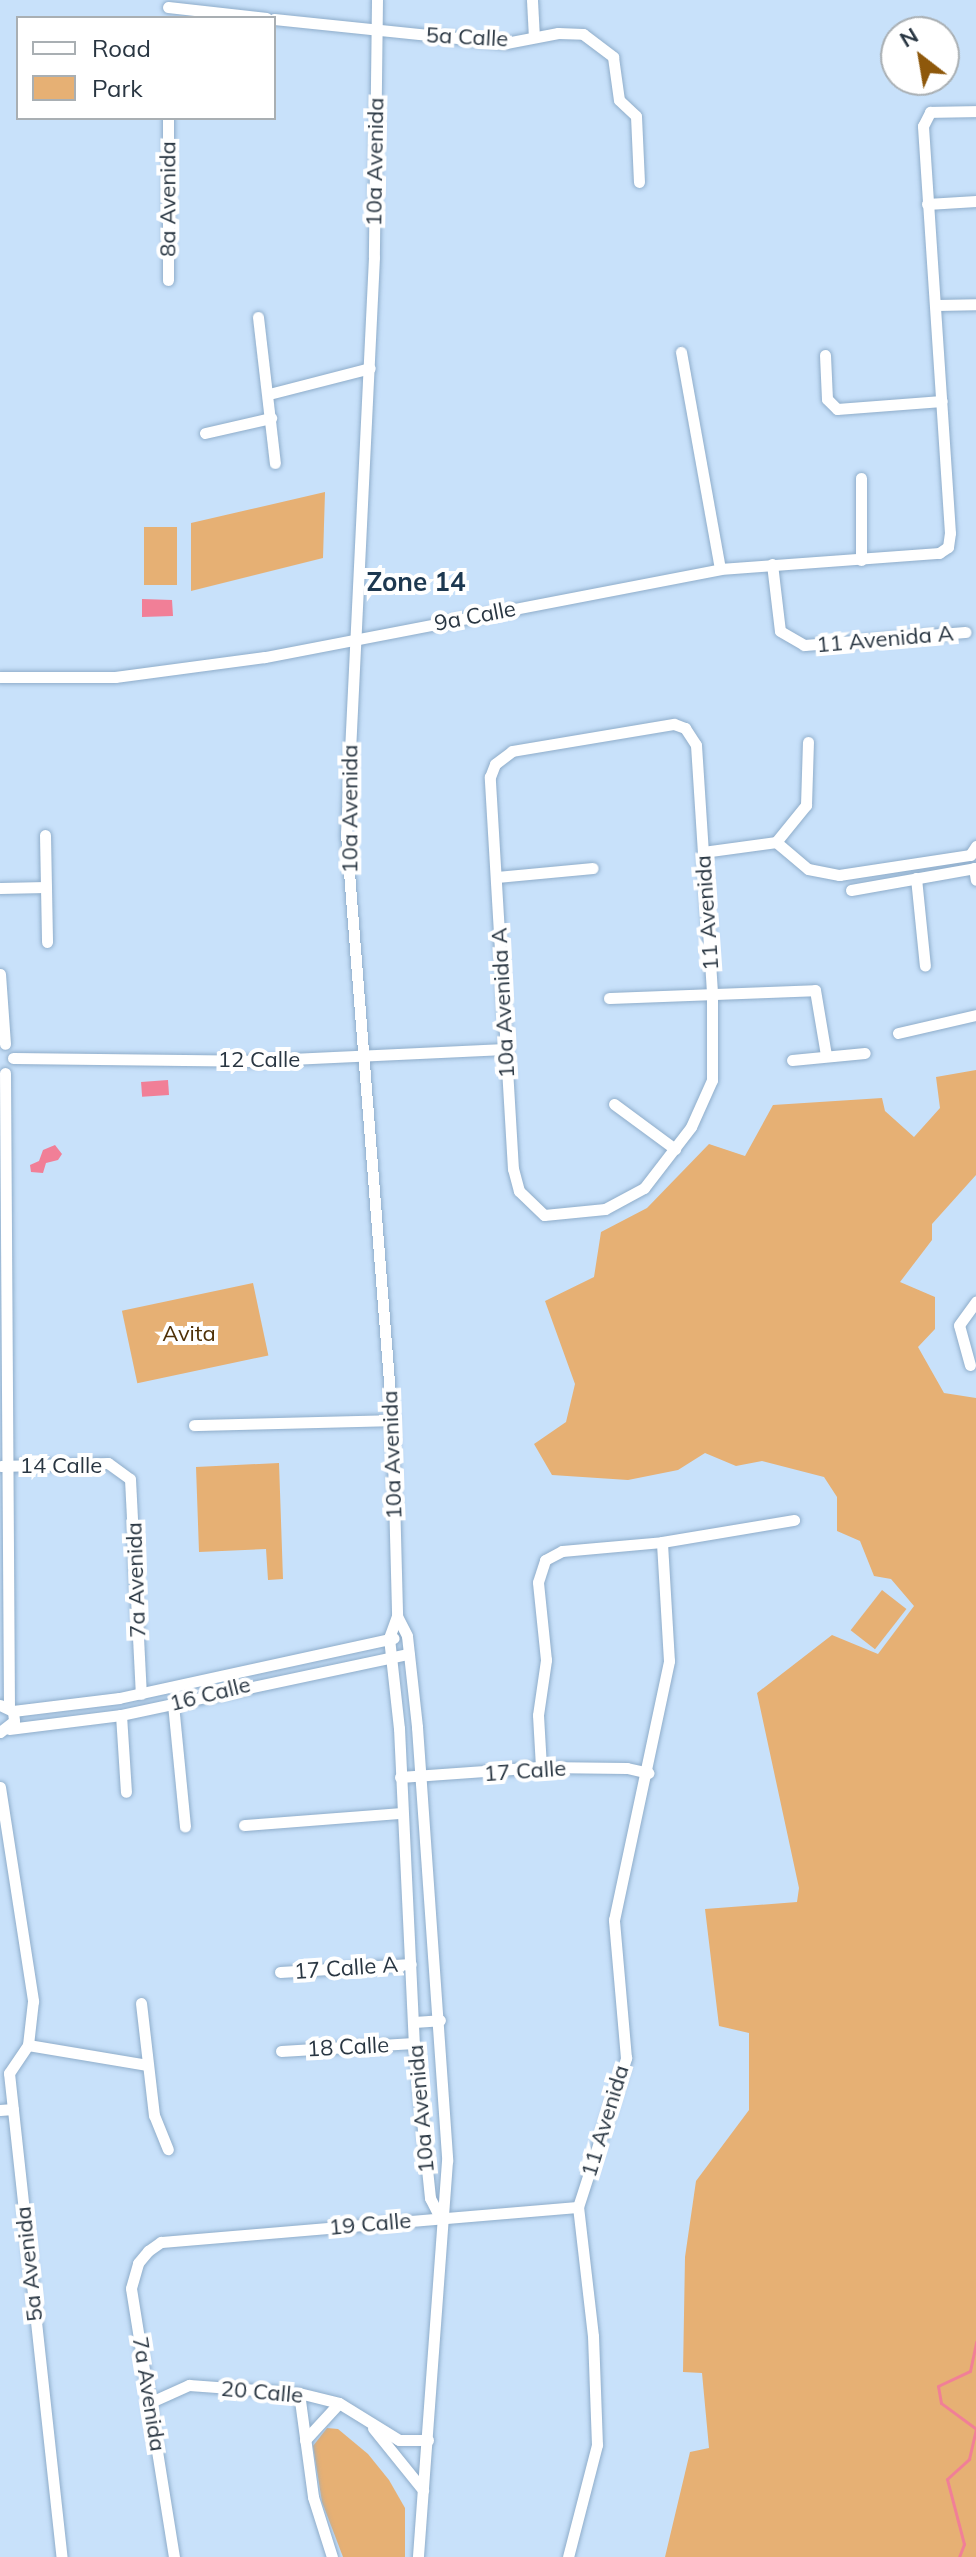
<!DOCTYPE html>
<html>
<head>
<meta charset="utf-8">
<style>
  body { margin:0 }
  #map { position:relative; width:976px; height:2557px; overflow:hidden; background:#c8e1fa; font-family:Mulish,sans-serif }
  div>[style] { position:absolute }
  .green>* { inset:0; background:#e6b074; transform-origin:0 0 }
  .water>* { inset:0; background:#f17f97; transform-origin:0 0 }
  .stream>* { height:3px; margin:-1.5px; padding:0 1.5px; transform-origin:1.5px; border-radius:1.5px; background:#f17f97 }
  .roads { filter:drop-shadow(0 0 2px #8fadca) drop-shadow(0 0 2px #8fadca) }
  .minor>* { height:11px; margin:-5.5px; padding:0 5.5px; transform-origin:5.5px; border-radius:5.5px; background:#fff }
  span { translate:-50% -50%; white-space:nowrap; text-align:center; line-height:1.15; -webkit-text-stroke:8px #fff; paint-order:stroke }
  .street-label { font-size:22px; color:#293642 }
  .park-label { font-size:22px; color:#4e3007 }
  .quarter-label { font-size:26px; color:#1d3850; font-weight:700 }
  .legend { position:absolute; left:16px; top:16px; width:260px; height:104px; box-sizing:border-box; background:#fff; border:2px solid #a9afb3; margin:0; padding:10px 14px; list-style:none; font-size:24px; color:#293642 }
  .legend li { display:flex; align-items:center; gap:16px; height:40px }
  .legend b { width:40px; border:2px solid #a9afb3 }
  .north { position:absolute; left:880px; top:16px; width:80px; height:80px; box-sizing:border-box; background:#fff; border:2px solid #a9afb3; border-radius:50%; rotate:329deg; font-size:22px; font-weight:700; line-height:32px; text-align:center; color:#293642 }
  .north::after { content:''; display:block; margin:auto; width:28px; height:36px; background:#8e580b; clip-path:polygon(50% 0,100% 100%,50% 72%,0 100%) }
</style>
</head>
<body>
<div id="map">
  <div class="green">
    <i style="clip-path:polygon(325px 492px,323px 558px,191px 591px,191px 523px)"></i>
    <i style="left:144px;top:527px;width:33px;height:58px"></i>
    <i style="clip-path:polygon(976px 1070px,976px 1175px,932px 1224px,932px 1240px,900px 1282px,935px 1297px,935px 1329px,918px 1347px,944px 1393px,976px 1398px,976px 2557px,665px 2557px,690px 2452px,709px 2448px,702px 2373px,683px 2372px,685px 2257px,696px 2181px,749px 2110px,749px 2033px,719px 2026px,705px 1909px,797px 1902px,799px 1888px,757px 1693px,832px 1635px,878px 1654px,914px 1606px,891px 1579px,874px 1576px,860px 1541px,837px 1531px,837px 1497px,824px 1477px,762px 1461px,736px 1466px,705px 1453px,678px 1470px,628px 1480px,552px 1475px,534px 1444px,566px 1422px,575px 1384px,545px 1301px,594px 1277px,601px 1232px,647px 1208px,709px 1144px,745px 1156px,773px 1105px,882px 1098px,885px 1111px,914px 1137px,940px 1108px,936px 1077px)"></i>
    <i style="left:253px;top:1283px;width:74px;height:134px;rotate:78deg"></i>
    <i style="clip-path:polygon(279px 1463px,283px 1579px,268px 1580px,266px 1549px,199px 1552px,196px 1467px)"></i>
    <i style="left:882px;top:1590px;width:31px;height:51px;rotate:38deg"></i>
    <i style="clip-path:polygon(327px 2428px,338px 2429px,368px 2454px,389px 2480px,405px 2508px,405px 2557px,343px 2557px,322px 2502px,313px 2446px)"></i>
  </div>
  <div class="water">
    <i style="clip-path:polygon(142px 599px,172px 600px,173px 616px,142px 617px)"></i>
    <i style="left:168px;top:1080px;width:15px;height:27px;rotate:86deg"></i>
    <i style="clip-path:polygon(55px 1145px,62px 1154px,58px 1160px,46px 1163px,43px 1173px,31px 1172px,30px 1165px,39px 1161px,43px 1150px)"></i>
  </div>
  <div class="stream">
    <i style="left:975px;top:2428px;width:42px;rotate:-143.7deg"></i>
    <i style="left:941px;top:2403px;width:17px;rotate:-100deg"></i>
    <i style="left:938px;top:2386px;width:35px;rotate:-25deg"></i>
    <i style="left:970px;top:2371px;width:30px;rotate:-78deg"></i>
    <i style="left:959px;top:2557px;width:14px;rotate:-69deg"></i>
    <i style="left:964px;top:2544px;width:67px;rotate:-104.7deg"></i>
    <i style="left:947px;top:2479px;width:30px;rotate:-42deg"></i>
    <i style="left:969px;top:2459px;width:31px;rotate:-77deg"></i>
  </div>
  <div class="roads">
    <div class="minor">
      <i style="left:377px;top:0;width:257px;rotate:90.7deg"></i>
      <i style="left:374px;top:257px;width:578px;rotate:92.78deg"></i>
      <i style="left:346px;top:834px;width:588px;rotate:85.51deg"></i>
      <i style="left:392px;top:1420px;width:196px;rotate:88.5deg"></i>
      <i style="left:397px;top:1616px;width:23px;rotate:110deg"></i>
      <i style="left:389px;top:1638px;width:91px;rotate:83.7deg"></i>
      <i style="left:399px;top:1728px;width:315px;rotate:87.3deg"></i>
      <i style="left:414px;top:2043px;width:156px;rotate:84.1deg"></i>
      <i style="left:430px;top:2198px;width:22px;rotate:63deg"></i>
      <i style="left:532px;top:0;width:36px;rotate:87deg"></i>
      <i style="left:168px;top:7px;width:99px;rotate:6.4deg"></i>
      <i style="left:274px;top:19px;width:233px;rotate:5.9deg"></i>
      <i style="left:506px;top:43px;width:53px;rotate:-10.9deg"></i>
      <i style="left:558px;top:33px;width:25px;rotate:2deg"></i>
      <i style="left:583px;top:34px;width:38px;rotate:37deg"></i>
      <i style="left:613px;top:57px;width:43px;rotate:82.1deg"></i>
      <i style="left:619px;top:100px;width:23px;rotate:43deg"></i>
      <i style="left:636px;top:116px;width:66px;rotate:87.4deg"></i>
      <i style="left:168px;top:118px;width:162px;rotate:90deg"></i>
      <i style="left:927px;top:204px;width:49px;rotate:-3.5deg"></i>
      <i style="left:937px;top:305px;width:39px;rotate:-1deg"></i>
      <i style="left:258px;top:317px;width:147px;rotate:83.4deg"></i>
      <i style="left:681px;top:352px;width:220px;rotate:79.8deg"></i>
      <i style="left:825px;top:355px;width:44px;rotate:87.4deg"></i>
      <i style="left:827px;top:399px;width:14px;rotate:45deg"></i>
      <i style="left:837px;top:409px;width:105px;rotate:-4.4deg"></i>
      <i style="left:269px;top:394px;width:104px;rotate:-14.4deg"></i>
      <i style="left:205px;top:433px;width:68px;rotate:-12.8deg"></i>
      <i style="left:861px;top:478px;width:82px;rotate:90deg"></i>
      <i style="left:772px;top:564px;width:67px;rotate:83.2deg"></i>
      <i style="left:780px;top:631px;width:28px;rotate:30deg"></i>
      <i style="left:804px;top:645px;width:162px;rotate:-4.6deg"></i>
      <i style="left:0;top:677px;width:115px"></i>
      <i style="left:115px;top:677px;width:151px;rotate:-7.6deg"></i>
      <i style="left:265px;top:657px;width:463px;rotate:-10.9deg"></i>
      <i style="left:720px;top:569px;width:220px;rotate:-4.2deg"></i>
      <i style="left:939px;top:553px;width:11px;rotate:-34deg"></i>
      <i style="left:948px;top:547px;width:14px;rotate:-82deg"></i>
      <i style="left:950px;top:533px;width:408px;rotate:-93.8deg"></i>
      <i style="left:923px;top:126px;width:16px;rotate:-63deg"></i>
      <i style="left:930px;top:112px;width:46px;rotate:-1.2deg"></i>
      <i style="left:674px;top:724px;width:12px;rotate:20deg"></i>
      <i style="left:685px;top:728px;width:20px;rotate:57deg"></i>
      <i style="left:696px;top:745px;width:249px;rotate:86.3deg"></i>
      <i style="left:712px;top:993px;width:87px;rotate:90deg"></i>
      <i style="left:712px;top:1080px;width:51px;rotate:114.1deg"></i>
      <i style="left:691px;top:1127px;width:77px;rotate:127.6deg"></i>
      <i style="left:644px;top:1188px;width:44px;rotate:151.7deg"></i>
      <i style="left:605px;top:1209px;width:61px;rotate:174.4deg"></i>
      <i style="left:544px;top:1215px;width:35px;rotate:-136deg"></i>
      <i style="left:519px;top:1191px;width:23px;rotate:-105deg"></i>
      <i style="left:513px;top:1169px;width:393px;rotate:-93.4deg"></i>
      <i style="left:490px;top:777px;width:14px;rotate:-69deg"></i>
      <i style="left:495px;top:764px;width:21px;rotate:-37deg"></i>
      <i style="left:512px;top:751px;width:164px;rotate:-9.5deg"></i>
      <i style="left:45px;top:835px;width:107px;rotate:88.9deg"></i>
      <i style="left:776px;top:842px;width:42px;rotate:40.2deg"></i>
      <i style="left:808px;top:869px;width:32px;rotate:11deg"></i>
      <i style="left:839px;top:875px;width:133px;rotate:-8.7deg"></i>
      <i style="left:970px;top:855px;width:11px;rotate:-56deg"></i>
      <i style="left:703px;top:852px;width:74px;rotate:-7.8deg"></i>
      <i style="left:776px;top:842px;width:48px;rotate:-51deg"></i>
      <i style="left:806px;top:805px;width:63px;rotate:-88.2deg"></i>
      <i style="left:974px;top:868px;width:12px;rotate:81deg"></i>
      <i style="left:497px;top:877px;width:96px;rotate:-5.4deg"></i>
      <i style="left:916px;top:878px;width:88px;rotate:84.2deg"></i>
      <i style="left:0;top:888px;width:46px;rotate:-1.2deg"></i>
      <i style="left:851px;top:890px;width:127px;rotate:-10deg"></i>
      <i style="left:0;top:974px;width:70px;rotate:85.9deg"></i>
      <i style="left:609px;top:998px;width:206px;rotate:-2.2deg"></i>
      <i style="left:815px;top:990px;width:66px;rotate:80.4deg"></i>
      <i style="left:898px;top:1033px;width:80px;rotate:-13deg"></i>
      <i style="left:13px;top:1058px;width:235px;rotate:0.7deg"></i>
      <i style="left:248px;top:1061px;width:257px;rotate:-2.7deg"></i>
      <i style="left:792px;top:1060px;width:73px;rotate:-5.5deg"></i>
      <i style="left:5px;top:1073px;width:635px;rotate:89.64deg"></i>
      <i style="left:614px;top:1104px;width:76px;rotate:36.4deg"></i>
      <i style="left:970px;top:1365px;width:41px;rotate:-105.4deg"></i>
      <i style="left:959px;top:1325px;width:29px;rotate:-54deg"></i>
      <i style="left:194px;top:1425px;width:198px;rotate:-1.4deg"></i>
      <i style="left:1px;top:1466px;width:107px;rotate:-1.6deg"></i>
      <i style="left:108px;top:1463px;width:27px;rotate:36deg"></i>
      <i style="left:130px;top:1479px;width:215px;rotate:87.1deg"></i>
      <i style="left:397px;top:1616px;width:22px;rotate:63deg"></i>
      <i style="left:407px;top:1636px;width:92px;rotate:83.7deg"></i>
      <i style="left:417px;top:1727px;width:435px;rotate:86deg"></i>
      <i style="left:447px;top:2161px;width:397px;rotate:94.2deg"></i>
      <i style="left:173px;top:1704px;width:123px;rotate:84.4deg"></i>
      <i style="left:0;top:1705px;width:14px;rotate:25deg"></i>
      <i style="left:13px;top:1711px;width:10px;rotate:84deg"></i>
      <i style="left:14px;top:1721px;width:18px;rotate:142deg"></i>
      <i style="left:13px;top:1711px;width:107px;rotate:-7deg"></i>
      <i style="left:119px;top:1698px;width:281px;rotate:-12.3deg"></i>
      <i style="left:121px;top:1715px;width:77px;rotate:86.3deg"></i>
      <i style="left:9px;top:1729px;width:113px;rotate:-7.1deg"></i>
      <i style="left:121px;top:1715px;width:294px;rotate:-12deg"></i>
      <i style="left:541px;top:1767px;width:52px;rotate:-93.3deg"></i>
      <i style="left:538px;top:1715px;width:56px;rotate:-81.7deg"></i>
      <i style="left:546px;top:1660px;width:78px;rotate:-95.9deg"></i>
      <i style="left:538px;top:1582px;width:23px;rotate:-72deg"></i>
      <i style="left:545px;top:1560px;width:19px;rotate:-28deg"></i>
      <i style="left:562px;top:1551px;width:100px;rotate:-5.1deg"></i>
      <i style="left:662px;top:1542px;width:134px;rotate:-9.5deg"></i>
      <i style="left:400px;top:1777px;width:141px;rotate:-4.1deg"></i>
      <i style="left:541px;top:1767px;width:86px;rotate:0.7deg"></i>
      <i style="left:627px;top:1768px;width:22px;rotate:13deg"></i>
      <i style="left:0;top:1787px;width:217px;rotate:81.2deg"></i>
      <i style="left:33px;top:2001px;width:44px;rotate:96.5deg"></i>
      <i style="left:28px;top:2045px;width:34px;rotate:124deg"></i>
      <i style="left:9px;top:2073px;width:487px;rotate:83.8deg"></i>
      <i style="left:244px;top:1825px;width:156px;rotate:-4.4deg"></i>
      <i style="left:280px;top:1972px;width:131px;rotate:-3.5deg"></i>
      <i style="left:141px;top:2003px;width:113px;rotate:83.4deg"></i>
      <i style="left:154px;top:2115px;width:37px;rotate:68deg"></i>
      <i style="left:414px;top:2022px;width:26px;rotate:-4deg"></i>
      <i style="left:28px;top:2045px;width:121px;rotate:9.5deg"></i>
      <i style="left:281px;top:2051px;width:133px;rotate:-3.4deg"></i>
      <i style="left:0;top:2110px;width:13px;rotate:-4deg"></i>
      <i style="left:299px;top:2393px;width:105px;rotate:82.3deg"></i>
      <i style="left:313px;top:2497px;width:63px;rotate:72.4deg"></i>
      <i style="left:151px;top:2402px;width:42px;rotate:-24.1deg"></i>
      <i style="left:189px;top:2385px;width:110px;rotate:4.2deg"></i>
      <i style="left:299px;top:2393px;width:41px;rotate:14deg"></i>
      <i style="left:339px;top:2403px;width:70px;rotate:31.7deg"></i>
      <i style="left:399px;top:2440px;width:29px"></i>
      <i style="left:373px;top:2428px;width:80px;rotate:51.1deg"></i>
      <i style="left:305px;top:2440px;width:50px;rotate:-47.4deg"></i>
      <i style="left:174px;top:2557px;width:272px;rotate:-99.1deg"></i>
      <i style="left:131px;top:2288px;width:26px;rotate:-74deg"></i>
      <i style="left:138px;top:2263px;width:16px;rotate:-50deg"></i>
      <i style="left:148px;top:2251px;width:16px;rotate:-35deg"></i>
      <i style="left:161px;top:2242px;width:418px;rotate:-4.8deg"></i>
      <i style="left:568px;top:2557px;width:116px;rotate:-75.5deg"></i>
      <i style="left:597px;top:2445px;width:109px;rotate:-92.1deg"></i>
      <i style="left:593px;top:2336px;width:130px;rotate:-96.6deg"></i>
      <i style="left:578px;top:2207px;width:157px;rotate:-72.1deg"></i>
      <i style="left:626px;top:2058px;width:139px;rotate:-95deg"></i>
      <i style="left:614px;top:1920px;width:265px;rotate:-78deg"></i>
      <i style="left:669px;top:1661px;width:119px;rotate:-93.4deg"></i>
    </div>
  </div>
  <div class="street-label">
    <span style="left:467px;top:37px;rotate:3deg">5a Calle</span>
    <span style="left:375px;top:162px;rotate:-89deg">10a Avenida</span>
    <span style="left:168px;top:199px;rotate:-90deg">8a Avenida</span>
    <span style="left:475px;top:616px;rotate:-11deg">9a Calle</span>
    <span style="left:885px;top:639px;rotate:-5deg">11 Avenida A</span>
    <span style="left:350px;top:809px;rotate:-90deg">10a Avenida</span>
    <span style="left:707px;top:913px;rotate:-94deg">11 Avenida</span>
    <span style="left:503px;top:1003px;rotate:-93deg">10a Avenida A</span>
    <span style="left:259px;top:1060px">12 Calle</span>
    <span style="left:392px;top:1455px;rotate:-92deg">10a Avenida</span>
    <span style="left:61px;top:1466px">14 Calle</span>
    <span style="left:136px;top:1580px;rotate:-92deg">7a Avenida</span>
    <span style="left:210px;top:1694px;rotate:-14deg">16 Calle</span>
    <span style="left:525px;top:1771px;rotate:-4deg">17 Calle</span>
    <span style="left:346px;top:1968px;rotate:-4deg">17 Calle A</span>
    <span style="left:348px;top:2047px;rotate:-3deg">18 Calle</span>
    <span style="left:421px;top:2109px;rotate:-95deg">10a Avenida</span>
    <span style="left:605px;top:2121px;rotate:-73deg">11 Avenida</span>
    <span style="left:370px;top:2224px;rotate:-5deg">19 Calle</span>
    <span style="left:29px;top:2264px;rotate:-96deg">5a Avenida</span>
    <span style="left:262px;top:2392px;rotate:5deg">20 Calle</span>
    <span style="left:149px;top:2394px;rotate:81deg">7a Avenida</span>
  </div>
  <div class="park-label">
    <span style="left:189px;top:1334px">Avita</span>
  </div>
  <div class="quarter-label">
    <span style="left:416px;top:582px">Zone 14</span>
  </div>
  <ul class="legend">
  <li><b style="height:10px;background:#fff"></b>Road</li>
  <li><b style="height:22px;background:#e6b074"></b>Park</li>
  </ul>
  <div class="north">N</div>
</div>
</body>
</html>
